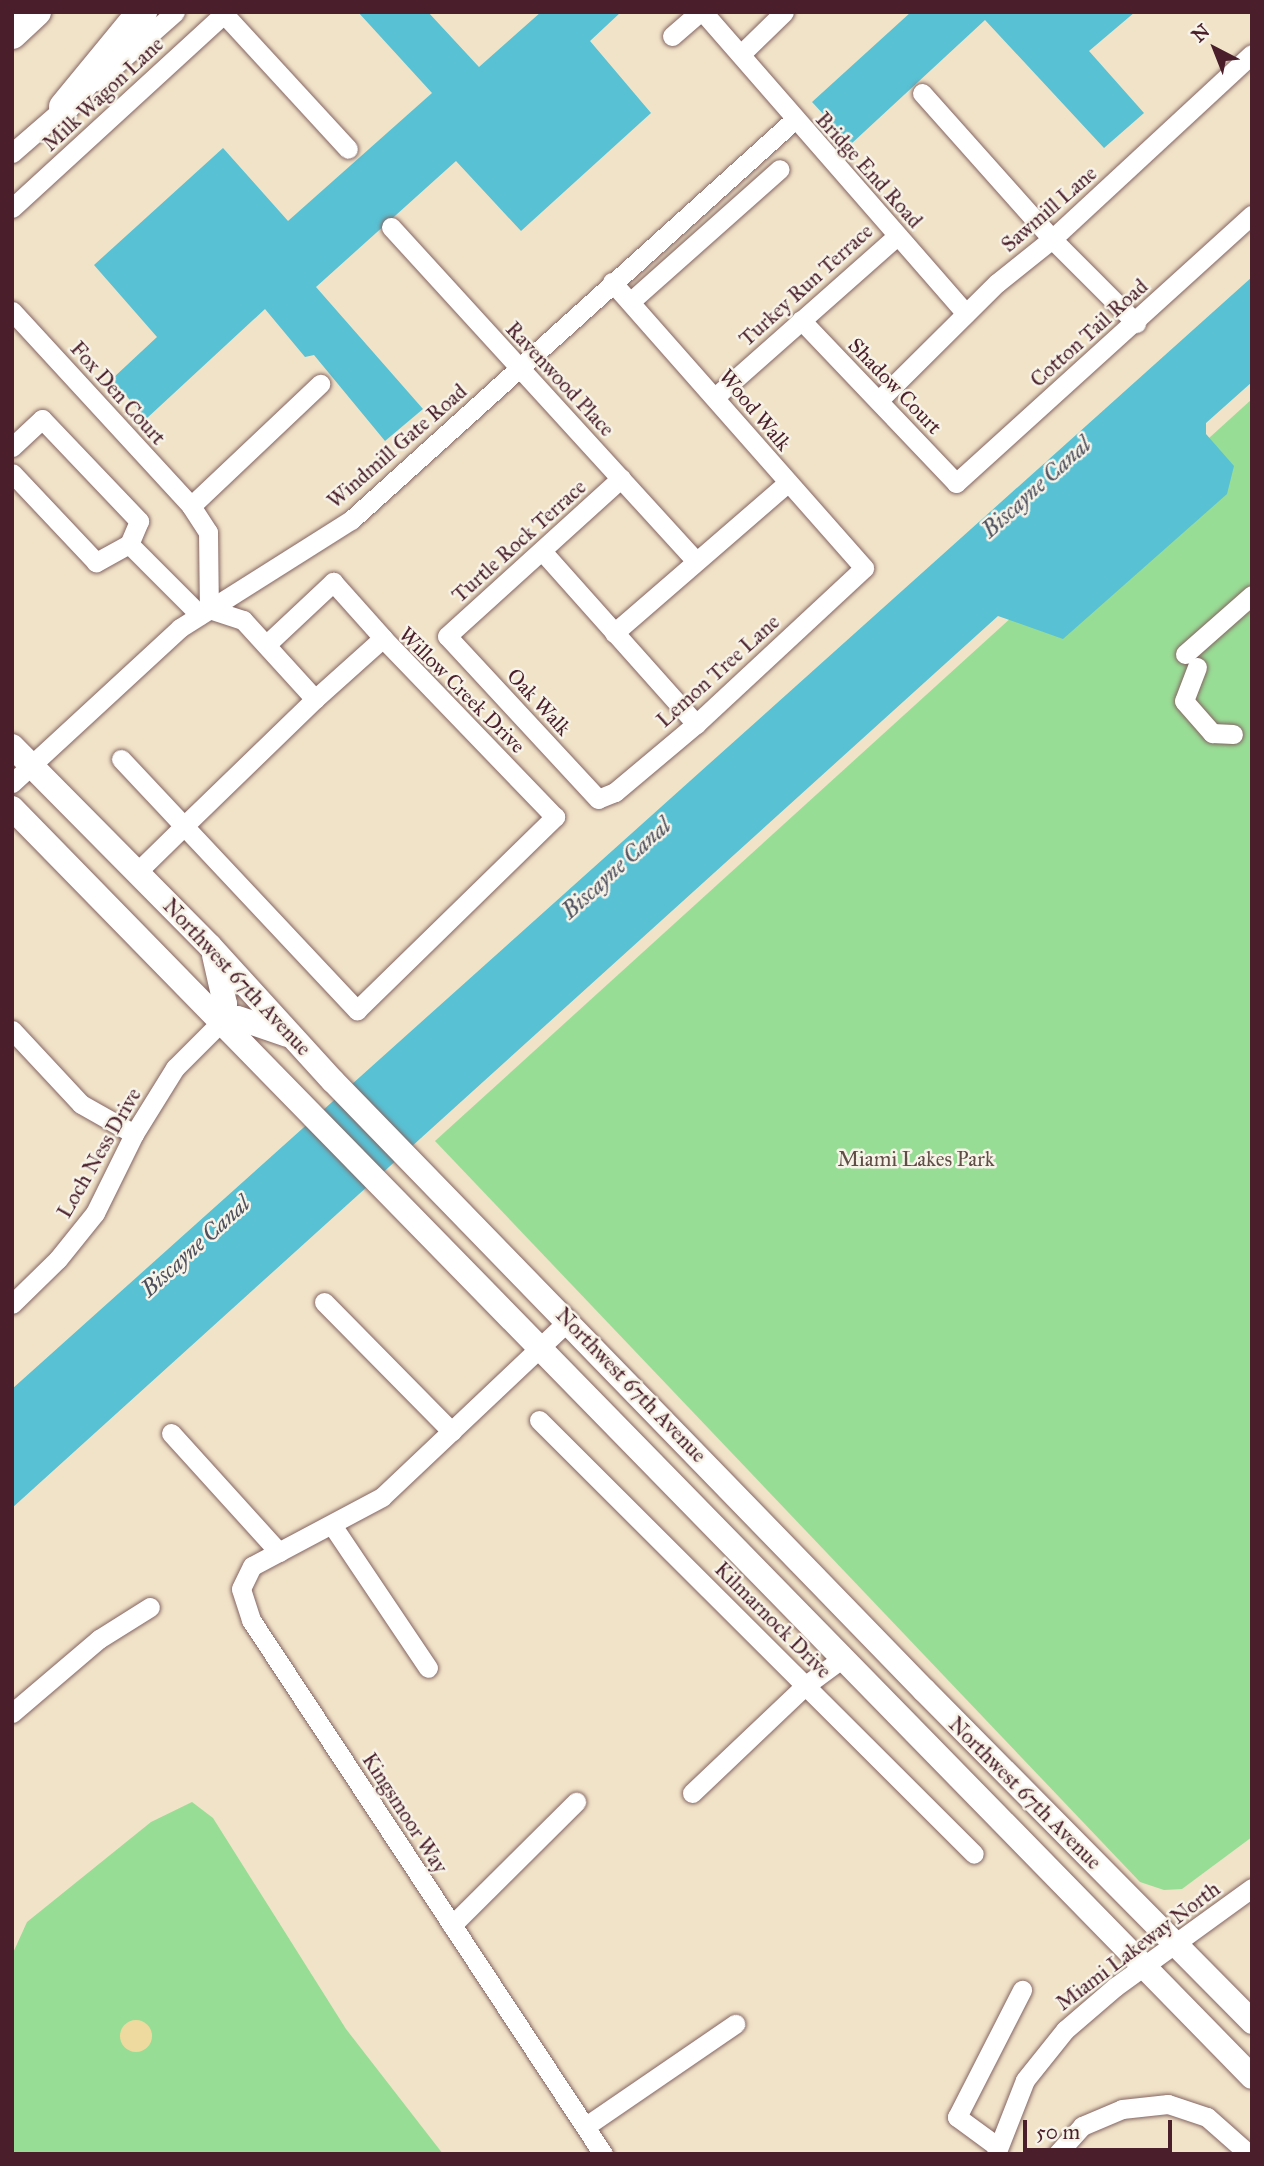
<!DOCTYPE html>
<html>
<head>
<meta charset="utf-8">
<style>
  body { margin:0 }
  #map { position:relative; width:1264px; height:2166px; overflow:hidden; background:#f1e3c8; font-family:"IM FELL Great Primer",serif }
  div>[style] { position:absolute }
  .green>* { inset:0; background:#98dd96 }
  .sand>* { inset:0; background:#eeda9e }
  .round { border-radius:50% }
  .water>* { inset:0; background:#58c1d4 }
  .roads { filter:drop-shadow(0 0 2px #846462) drop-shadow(0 0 2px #846462) }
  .minor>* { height:19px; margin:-9.5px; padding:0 9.5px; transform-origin:9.5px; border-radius:9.5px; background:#fff }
  .major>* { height:24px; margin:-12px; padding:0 12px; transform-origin:12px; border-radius:12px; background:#fff }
  .highway>* { height:30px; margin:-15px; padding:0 15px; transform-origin:15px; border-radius:15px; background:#fff }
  span { translate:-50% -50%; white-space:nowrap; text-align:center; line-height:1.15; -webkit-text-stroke:5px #f7f3e8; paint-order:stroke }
  .street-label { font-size:21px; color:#4a1f2b }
  .park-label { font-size:21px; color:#5e4e46 }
  .water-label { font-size:23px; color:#4e505e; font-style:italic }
  .frame { position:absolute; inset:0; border:14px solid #4a1f2b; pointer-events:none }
  .north { position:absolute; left:1180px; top:14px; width:70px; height:70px; -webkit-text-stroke:5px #f7f3e8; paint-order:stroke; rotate:318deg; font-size:19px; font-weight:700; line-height:28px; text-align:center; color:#4a1f2b }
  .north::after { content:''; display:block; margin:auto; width:24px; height:32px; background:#4a1f2b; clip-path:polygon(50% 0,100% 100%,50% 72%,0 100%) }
  .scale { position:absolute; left:1023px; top:2120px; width:149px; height:32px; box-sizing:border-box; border:4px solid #4a1f2b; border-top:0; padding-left:9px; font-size:21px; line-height:24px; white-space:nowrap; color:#4a1f2b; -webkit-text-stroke:5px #f7f3e8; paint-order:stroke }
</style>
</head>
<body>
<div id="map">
  <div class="green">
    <i style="clip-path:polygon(1252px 399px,1252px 1837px,1182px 1889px,1164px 1890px,1140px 1882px,435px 1141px)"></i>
    <i style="clip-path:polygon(192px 1802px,213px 1818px,346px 2029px,443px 2154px,12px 2154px,12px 1955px,27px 1922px,151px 1822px)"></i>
  </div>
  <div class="sand">
    <i class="round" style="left:120px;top:2020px;width:32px;height:32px"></i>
  </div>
  <div class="water">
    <i style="clip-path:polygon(358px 12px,428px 12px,479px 67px,541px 12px,621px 12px,590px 41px,651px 113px,521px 231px,456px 161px,316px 287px,423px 409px,385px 441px,314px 355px,305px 357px,265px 309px,146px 419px,112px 379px,157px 337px,94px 265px,223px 148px,288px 221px,432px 93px)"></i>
    <i style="clip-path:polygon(911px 12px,1135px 12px,1089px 51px,1144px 113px,1104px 148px,985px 20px,851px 144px,812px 102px)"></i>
    <i style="clip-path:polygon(1252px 277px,1252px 382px,1206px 423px,1206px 434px,1234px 466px,1227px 494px,1063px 639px,998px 616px,12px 1508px,12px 1389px)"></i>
  </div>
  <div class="roads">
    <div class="minor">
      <i style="left:703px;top:12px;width:400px;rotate:48.9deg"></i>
      <i style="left:224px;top:14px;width:183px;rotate:47.4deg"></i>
      <i style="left:672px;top:36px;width:37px;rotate:-41deg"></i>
      <i style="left:741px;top:54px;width:60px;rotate:-44.3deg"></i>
      <i style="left:97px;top:81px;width:104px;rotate:-41.5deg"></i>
      <i style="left:922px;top:93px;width:195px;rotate:48.3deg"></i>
      <i style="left:1052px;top:239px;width:119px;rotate:45deg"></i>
      <i style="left:12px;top:153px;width:81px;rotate:-41deg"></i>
      <i style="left:12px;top:208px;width:290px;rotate:-42.5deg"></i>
      <i style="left:391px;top:227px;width:452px;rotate:47.6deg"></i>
      <i style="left:612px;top:282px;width:381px;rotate:48.6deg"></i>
      <i style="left:864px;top:568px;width:229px;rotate:137.1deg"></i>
      <i style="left:696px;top:724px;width:106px;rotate:140deg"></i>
      <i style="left:615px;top:792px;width:18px;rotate:158deg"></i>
      <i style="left:598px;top:799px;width:222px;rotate:-132.8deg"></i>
      <i style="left:447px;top:636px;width:235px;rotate:-42.2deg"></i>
      <i style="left:630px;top:302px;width:200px;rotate:-41.6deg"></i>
      <i style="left:12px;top:311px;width:265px;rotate:47.4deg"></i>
      <i style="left:191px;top:506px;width:31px;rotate:57deg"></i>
      <i style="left:208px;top:532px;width:77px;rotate:89.3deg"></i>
      <i style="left:209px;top:609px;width:36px;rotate:18deg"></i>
      <i style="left:243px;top:620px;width:107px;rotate:47.7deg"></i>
      <i style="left:801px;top:320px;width:225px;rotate:46.4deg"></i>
      <i style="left:956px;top:483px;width:399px;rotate:-42.2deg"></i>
      <i style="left:715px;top:397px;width:243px;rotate:-41.5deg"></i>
      <i style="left:879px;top:400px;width:166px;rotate:-44.8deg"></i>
      <i style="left:997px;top:283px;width:70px;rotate:-38.7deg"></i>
      <i style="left:1052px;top:239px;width:272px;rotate:-42.8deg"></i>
      <i style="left:12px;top:447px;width:41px;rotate:-43deg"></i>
      <i style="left:42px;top:419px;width:141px;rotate:46.4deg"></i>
      <i style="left:139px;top:521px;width:25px;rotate:113deg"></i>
      <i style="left:129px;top:544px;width:38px;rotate:151deg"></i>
      <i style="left:96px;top:562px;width:122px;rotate:-133.3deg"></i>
      <i style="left:191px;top:506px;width:178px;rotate:-43.4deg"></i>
      <i style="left:129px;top:544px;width:100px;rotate:45deg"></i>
      <i style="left:542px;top:551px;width:232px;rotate:48.3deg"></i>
      <i style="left:614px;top:633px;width:229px;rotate:-40.9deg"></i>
      <i style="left:267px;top:644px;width:91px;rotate:-43.2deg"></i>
      <i style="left:333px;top:582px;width:75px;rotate:48.2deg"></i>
      <i style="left:1185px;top:654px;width:89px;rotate:-41.4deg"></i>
      <i style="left:1197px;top:667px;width:36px;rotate:111deg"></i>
      <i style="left:1184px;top:701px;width:43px;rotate:48.8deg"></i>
      <i style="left:1212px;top:733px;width:21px;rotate:3deg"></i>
      <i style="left:121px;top:759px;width:92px;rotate:46.8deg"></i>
      <i style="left:184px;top:826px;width:253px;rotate:46.8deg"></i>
      <i style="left:357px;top:1010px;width:277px;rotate:-44.3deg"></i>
      <i style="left:555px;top:817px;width:248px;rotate:-133.9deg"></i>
      <i style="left:383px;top:638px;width:91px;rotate:138.1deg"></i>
      <i style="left:315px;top:699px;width:182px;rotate:135.9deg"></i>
      <i style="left:184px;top:826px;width:66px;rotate:135.6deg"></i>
      <i style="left:12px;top:783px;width:229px;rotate:-42.7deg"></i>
      <i style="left:180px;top:628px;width:202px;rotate:-32.3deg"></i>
      <i style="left:351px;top:520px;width:597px;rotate:-42.08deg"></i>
      <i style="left:12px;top:1030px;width:101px;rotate:47deg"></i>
      <i style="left:81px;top:1104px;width:61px;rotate:29.5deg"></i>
      <i style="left:324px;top:1302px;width:182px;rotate:45.4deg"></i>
      <i style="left:12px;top:1304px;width:64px;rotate:-44.4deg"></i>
      <i style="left:58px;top:1259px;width:59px;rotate:-51.2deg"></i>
      <i style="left:95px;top:1213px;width:88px;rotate:-63.7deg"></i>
      <i style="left:134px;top:1134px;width:78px;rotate:-58.2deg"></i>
      <i style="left:175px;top:1068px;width:65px;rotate:-45deg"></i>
      <i style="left:569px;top:1320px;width:257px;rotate:136.6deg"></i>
      <i style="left:382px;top:1497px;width:147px;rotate:152deg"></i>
      <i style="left:252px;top:1566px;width:25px;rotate:116deg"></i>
      <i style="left:241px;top:1589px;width:33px;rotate:72deg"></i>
      <i style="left:251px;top:1620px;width:640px;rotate:56.61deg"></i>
      <i style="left:539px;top:1420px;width:614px;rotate:44.93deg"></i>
      <i style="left:171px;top:1433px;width:161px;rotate:47.8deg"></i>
      <i style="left:332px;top:1525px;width:172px;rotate:56.1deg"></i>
      <i style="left:12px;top:1713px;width:114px;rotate:-40.4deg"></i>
      <i style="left:99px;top:1639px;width:60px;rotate:-32.1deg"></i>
      <i style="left:692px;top:1793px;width:157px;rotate:-43.5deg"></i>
      <i style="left:806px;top:1685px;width:42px;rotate:-36.3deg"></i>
      <i style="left:452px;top:1925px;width:175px;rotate:-44.8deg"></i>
      <i style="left:586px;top:2126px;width:181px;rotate:-34.4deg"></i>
      <i style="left:998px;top:2147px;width:51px;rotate:-143.8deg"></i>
      <i style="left:957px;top:2117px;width:143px;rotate:-62.9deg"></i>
      <i style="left:996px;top:2154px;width:79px;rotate:-68.6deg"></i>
      <i style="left:1025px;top:2080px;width:64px;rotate:-51.3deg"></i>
      <i style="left:1065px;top:2030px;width:66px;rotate:-40.7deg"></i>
      <i style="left:1115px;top:1987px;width:169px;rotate:-35.9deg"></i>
      <i style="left:1057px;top:2154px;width:38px;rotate:-48deg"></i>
      <i style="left:1082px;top:2126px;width:43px;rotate:-23deg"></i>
      <i style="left:1122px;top:2109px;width:46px;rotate:-6.2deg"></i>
      <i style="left:1168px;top:2104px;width:41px;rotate:18.4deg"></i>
      <i style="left:1207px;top:2117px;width:56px;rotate:41.4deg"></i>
    </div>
    <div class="major">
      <i style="left:12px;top:746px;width:281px;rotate:45.3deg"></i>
      <i style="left:210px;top:946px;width:183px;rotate:47.7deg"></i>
      <i style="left:333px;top:1081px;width:849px;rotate:45.86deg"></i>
      <i style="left:924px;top:1690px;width:467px;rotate:45.3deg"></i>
      <i style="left:12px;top:808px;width:1774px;rotate:45.66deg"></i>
      <i style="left:214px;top:955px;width:50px;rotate:77.3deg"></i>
      <i style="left:225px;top:1004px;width:18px;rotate:103deg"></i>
      <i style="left:221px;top:1022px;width:17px;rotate:-13deg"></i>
      <i style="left:238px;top:1018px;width:52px;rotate:19.1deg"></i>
    </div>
    <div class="highway">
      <i style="left:12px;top:34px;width:33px;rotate:-43deg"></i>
      <i style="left:64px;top:107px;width:123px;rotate:-50.6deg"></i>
    </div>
  </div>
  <div class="street-label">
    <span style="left:103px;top:94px;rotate:-43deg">Milk Wagon Lane</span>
    <span style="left:869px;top:170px;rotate:48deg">Bridge End Road</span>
    <span style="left:1049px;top:209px;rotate:-41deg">Sawmill Lane</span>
    <span style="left:806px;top:285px;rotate:-42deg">Turkey Run Terrace</span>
    <span style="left:1089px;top:333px;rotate:-42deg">Cotton Tail Road</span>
    <span style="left:560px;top:379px;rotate:47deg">Ravenwood Place</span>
    <span style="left:895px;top:386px;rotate:46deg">Shadow Court</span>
    <span style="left:118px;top:393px;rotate:48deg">Fox Den Court</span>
    <span style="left:755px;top:410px;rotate:50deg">Wood Walk</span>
    <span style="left:397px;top:446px;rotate:-41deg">Windmill Gate Road</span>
    <span style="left:519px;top:541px;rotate:-42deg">Turtle Rock Terrace</span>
    <span style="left:718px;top:671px;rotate:-42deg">Lemon Tree Lane</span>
    <span style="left:462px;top:690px;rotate:45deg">Willow Creek Drive</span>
    <span style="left:539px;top:702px;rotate:47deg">Oak Walk</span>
    <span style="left:237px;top:977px;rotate:47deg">Northwest 67th Avenue</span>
    <span style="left:99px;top:1153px;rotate:-60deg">Loch Ness Drive</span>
    <span style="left:631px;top:1385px;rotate:46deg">Northwest 67th Avenue</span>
    <span style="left:773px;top:1620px;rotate:45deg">Kilmarnock Drive</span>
    <span style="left:1025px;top:1793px;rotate:45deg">Northwest 67th Avenue</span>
    <span style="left:405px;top:1813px;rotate:57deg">Kingsmoor Way</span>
    <span style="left:1138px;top:1946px;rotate:-37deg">Miami Lakeway North</span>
  </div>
  <div class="park-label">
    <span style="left:916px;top:1159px">Miami Lakes Park</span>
  </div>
  <div class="water-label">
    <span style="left:1036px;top:487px;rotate:-42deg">Biscayne Canal</span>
    <span style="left:616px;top:868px;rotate:-42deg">Biscayne Canal</span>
    <span style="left:195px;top:1246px;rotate:-42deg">Biscayne Canal</span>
  </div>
  <div class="frame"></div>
  <div class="north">N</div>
  <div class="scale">50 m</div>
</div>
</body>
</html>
